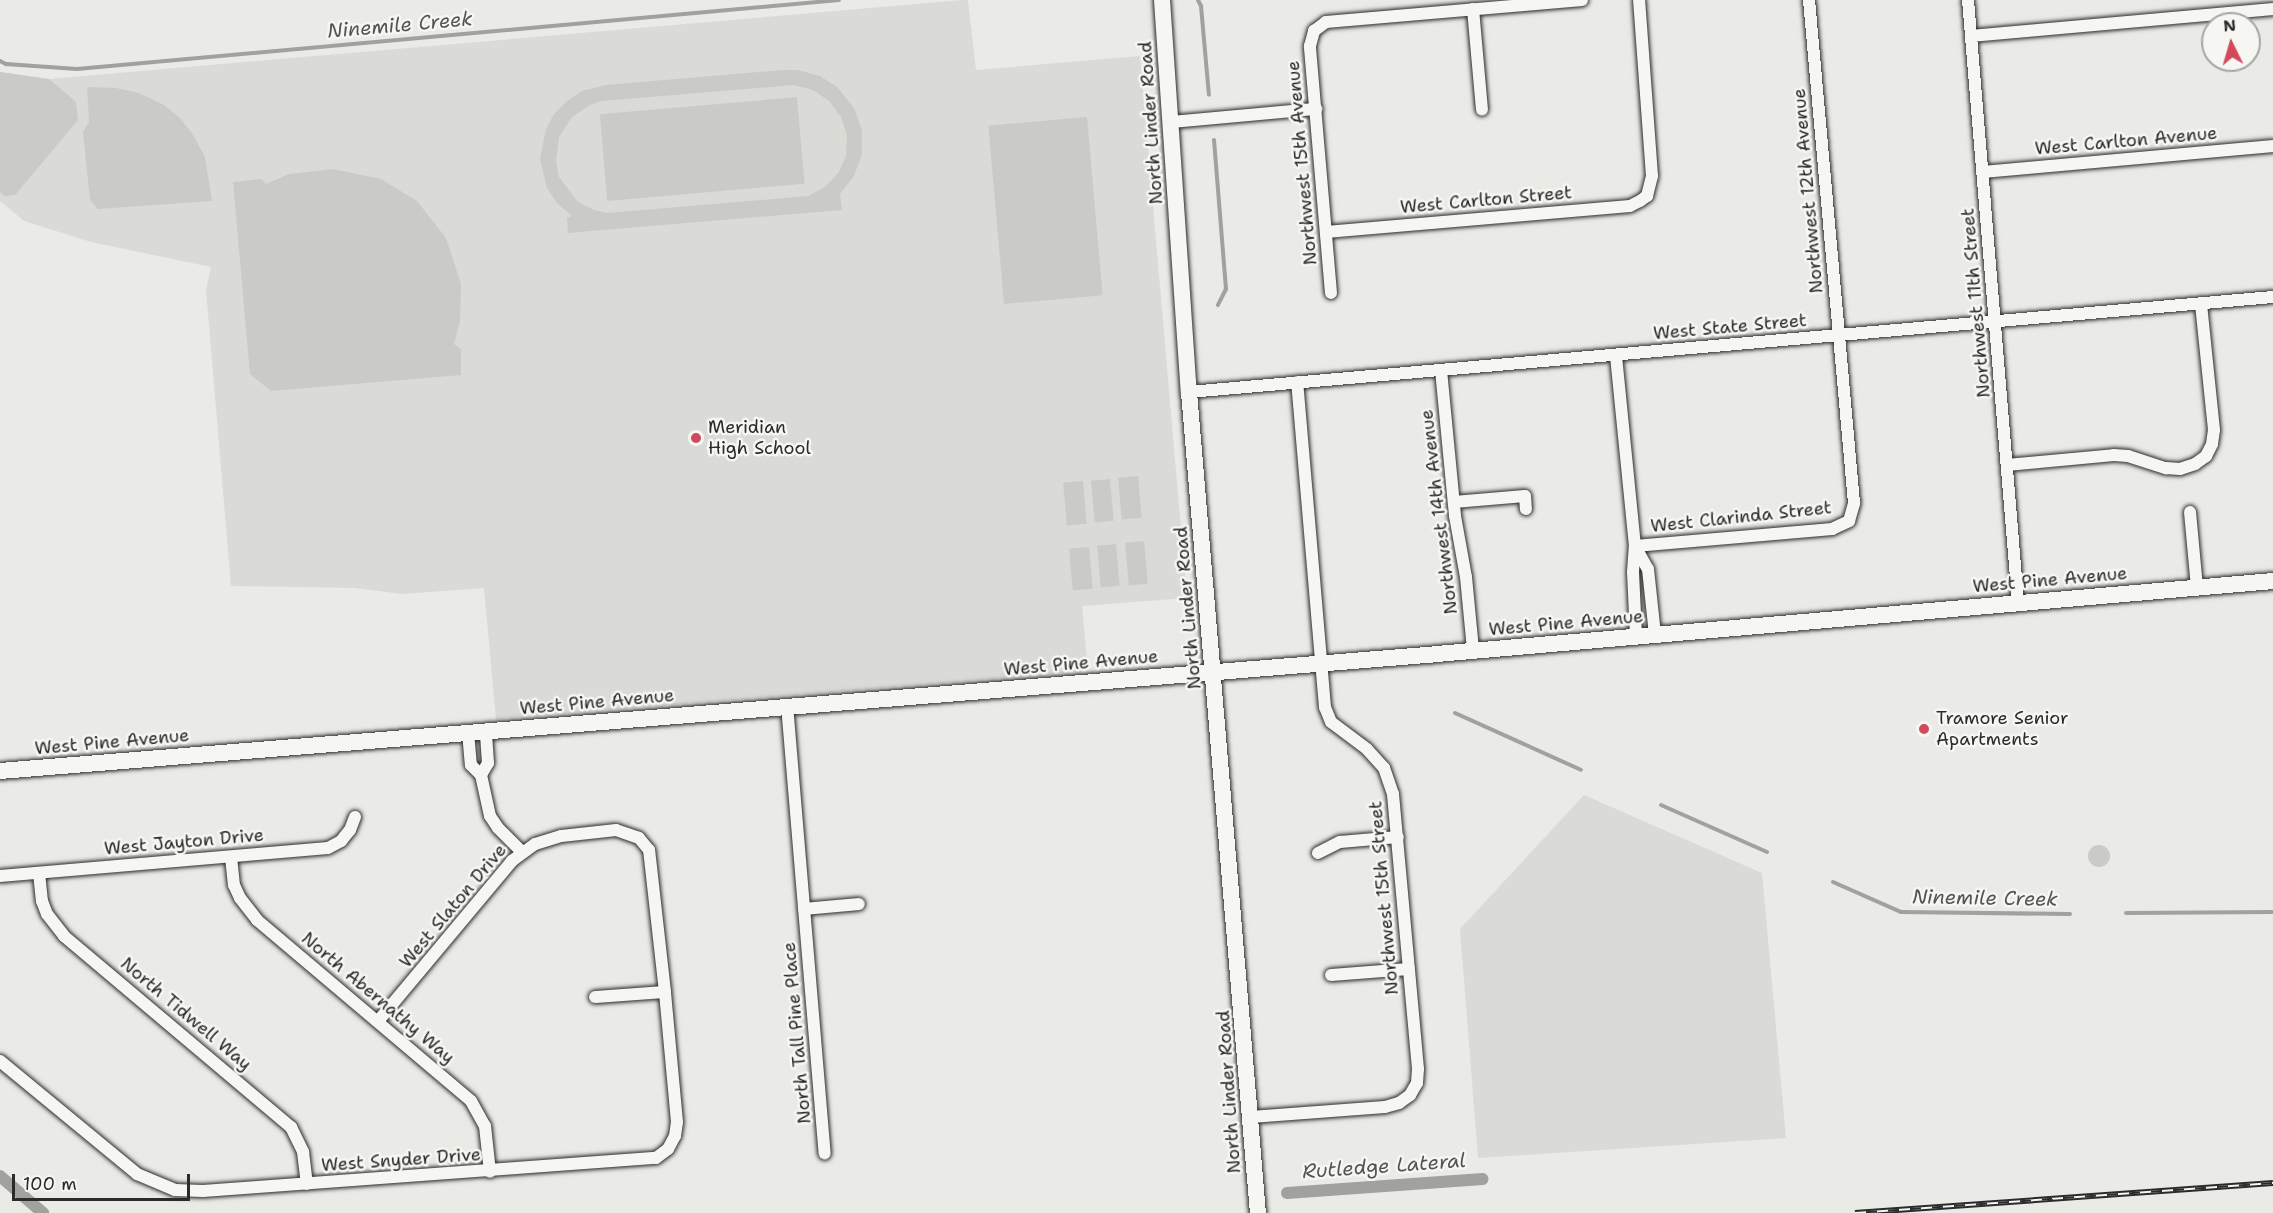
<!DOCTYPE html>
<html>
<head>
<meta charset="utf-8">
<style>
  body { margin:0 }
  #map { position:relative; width:2273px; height:1213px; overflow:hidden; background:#eaeae6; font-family:"Shantell Sans",sans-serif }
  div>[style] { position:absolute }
  .built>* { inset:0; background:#dadad6 }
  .green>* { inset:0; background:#cacac7; transform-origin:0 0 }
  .round { border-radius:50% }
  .stream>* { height:4px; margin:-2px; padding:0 2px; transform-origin:2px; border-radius:2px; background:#a1a19e }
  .canal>* { height:12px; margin:-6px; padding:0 6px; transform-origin:6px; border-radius:6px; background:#a1a19e }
  .roads { filter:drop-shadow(0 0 2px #2b2b2b) drop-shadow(0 0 2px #2b2b2b) }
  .street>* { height:12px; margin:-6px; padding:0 6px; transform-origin:6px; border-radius:6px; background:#f6f6f2 }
  .secondary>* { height:16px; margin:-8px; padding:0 8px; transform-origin:8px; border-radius:8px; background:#f6f6f2 }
  .rail>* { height:6px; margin-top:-3px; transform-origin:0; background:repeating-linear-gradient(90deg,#f6f6f2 0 11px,#2b2b2b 0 22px); box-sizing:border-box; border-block:2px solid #2b2b2b }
  .dots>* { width:16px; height:16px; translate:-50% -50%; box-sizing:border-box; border:3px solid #f6f6f2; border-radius:50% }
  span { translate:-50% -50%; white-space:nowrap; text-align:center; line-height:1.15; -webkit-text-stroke:5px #f6f6f2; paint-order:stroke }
  .street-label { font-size:18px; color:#2b2b2b }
  .poi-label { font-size:18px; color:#2b2b2b }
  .left { translate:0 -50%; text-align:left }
  .water-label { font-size:20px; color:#545453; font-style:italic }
  .north { position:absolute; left:2201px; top:12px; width:60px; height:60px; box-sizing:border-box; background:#f6f6f2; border:2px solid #a5a5a2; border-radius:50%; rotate:355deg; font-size:16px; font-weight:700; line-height:24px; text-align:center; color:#2b2b2b }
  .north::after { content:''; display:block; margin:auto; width:21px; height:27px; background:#d1495b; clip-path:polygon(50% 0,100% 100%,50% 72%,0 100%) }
  .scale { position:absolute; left:12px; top:1174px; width:178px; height:27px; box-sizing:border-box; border:3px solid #2b2b2b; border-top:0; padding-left:8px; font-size:18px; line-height:21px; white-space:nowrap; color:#2b2b2b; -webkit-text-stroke:4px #f6f6f2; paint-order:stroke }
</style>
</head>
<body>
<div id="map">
  <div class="built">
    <i style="clip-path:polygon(963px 0,968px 0,976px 70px,1140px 56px,1187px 598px,1082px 606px,1088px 671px,496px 719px,484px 588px,402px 594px,355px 588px,231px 586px,206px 290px,211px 267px,91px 242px,24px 221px,0 201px,0 72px,49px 79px)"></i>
    <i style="clip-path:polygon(1584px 795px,1762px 873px,1786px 1138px,1478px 1158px,1460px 929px)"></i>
  </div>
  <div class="green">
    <i style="clip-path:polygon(evenodd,782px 70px,798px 70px,820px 76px,837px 87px,854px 108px,862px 131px,862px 154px,854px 176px,840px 194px,842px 210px,568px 233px,567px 218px,572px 216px,557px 203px,547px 188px,540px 159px,546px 129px,554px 114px,567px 101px,582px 91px,606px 85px,782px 70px,794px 85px,813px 90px,829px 101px,841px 117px,847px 135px,846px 156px,839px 172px,825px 187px,808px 196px,607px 213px,594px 210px,578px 202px,559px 177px,556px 161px,559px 137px,572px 117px,590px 105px,602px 101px,794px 85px)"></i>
    <i style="clip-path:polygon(0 72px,49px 79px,76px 102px,78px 120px,15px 195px,5px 196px,0 192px)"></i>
    <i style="clip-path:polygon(87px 87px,116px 88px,139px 93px,164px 105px,179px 117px,192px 133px,205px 157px,212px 201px,98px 209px,90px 200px,83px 132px,89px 122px)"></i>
    <i style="left:797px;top:97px;width:87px;height:198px;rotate:85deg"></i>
    <i style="left:1087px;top:117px;width:179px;height:99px;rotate:85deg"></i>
    <i style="clip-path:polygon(333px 169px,381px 179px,417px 201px,446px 238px,461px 284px,460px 321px,454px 344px,461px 349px,461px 375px,271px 391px,250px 374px,233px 182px,262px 179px,266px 184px,289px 174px)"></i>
    <i style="left:1138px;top:476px;width:42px;height:20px;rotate:85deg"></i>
    <i style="left:1110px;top:479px;width:42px;height:19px;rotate:85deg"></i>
    <i style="left:1083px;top:481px;width:43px;height:20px;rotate:85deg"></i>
    <i style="left:1144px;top:541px;width:43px;height:19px;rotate:85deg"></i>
    <i style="left:1116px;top:544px;width:42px;height:19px;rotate:85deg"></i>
    <i style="left:1089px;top:547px;width:42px;height:20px;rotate:85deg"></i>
    <i class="round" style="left:2088px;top:845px;width:22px;height:22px"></i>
  </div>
  <div class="stream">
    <i style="left:1198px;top:0;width:7px;rotate:63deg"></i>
    <i style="left:1201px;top:6px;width:89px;rotate:84.9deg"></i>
    <i style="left:0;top:61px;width:7px;rotate:27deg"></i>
    <i style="left:6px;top:64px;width:71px;rotate:4deg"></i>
    <i style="left:77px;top:69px;width:765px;rotate:-5.17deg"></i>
    <i style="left:1214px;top:140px;width:149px;rotate:85.4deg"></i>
    <i style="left:1226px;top:289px;width:18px;rotate:117deg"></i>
    <i style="left:1455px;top:713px;width:138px;rotate:24.3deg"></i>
    <i style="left:1661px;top:805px;width:116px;rotate:23.9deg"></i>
    <i style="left:1833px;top:882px;width:74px;rotate:23.8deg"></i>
    <i style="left:1901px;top:912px;width:169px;rotate:0.7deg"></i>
    <i style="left:2126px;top:913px;width:147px;rotate:-0.4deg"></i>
  </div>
  <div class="canal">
    <i style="left:0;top:1176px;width:57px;rotate:40.7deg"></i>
    <i style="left:1287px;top:1193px;width:196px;rotate:-4.1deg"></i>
  </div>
  <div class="roads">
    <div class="street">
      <i style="left:1968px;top:0;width:604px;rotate:85.25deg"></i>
      <i style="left:1473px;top:9px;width:101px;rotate:84.9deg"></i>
      <i style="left:1971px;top:36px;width:303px;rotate:-5.1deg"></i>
      <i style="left:1172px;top:122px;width:145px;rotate:-5.2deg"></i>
      <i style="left:1983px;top:172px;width:291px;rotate:-5.1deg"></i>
      <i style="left:1326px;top:232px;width:305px;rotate:-4.9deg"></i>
      <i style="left:1630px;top:206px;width:11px;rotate:-27deg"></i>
      <i style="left:1640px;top:201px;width:9px;rotate:-36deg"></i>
      <i style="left:1647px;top:196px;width:21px;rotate:-76deg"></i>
      <i style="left:1652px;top:176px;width:176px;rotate:-94.2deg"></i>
      <i style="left:1331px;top:293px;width:248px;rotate:-94.9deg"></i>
      <i style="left:1310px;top:46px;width:16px;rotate:-75deg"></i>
      <i style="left:1314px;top:31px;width:15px;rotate:-37deg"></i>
      <i style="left:1326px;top:22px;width:257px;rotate:-4.9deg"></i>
      <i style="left:1616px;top:356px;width:191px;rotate:84.3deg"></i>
      <i style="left:1635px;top:546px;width:198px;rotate:-4.9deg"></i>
      <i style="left:1832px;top:529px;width:19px;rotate:-25deg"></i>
      <i style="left:1849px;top:521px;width:19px;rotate:-74deg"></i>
      <i style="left:1854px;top:503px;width:505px;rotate:-95.11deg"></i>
      <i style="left:1441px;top:370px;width:147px;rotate:84.5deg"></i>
      <i style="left:1455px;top:516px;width:62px;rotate:79.8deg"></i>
      <i style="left:1466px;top:577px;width:73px;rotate:84.5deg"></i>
      <i style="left:1189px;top:392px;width:1088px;rotate:-5.01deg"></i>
      <i style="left:2007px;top:465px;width:107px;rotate:-5.3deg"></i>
      <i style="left:2114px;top:455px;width:14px;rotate:4deg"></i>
      <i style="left:2128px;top:456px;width:40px;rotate:18deg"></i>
      <i style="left:2166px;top:468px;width:14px;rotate:4deg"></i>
      <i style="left:2180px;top:469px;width:16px;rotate:-18deg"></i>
      <i style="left:2195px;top:464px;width:14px;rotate:-36deg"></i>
      <i style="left:2206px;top:456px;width:13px;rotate:-63deg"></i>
      <i style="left:2212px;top:444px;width:14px;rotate:-82deg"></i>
      <i style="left:2214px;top:430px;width:127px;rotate:-95.9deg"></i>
      <i style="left:1454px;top:502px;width:71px;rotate:-4.8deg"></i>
      <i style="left:1525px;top:496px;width:13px;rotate:86deg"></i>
      <i style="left:2190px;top:512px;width:75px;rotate:84.7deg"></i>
      <i style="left:1636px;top:636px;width:64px;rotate:-92.7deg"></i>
      <i style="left:1633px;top:572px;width:26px;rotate:-86deg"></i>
      <i style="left:1635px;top:546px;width:26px;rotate:61deg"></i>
      <i style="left:1648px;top:569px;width:66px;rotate:83.9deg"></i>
      <i style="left:787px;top:705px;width:450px;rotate:85.2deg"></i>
      <i style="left:468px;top:732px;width:33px;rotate:85deg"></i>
      <i style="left:471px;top:765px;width:14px;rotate:45deg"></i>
      <i style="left:481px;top:775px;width:14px;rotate:-60deg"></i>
      <i style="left:488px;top:763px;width:32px;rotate:-94deg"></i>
      <i style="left:481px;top:775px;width:42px;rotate:77.6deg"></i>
      <i style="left:490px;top:816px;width:14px;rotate:56deg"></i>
      <i style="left:498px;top:828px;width:34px;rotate:45deg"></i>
      <i style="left:1318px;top:853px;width:25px;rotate:-27deg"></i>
      <i style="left:1340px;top:842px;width:58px;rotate:-4.9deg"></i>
      <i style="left:231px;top:857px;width:28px;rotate:84deg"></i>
      <i style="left:234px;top:885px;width:14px;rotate:65deg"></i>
      <i style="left:240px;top:898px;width:28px;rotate:52deg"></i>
      <i style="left:257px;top:920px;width:280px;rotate:40.2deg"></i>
      <i style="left:471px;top:1101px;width:29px;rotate:61deg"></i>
      <i style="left:485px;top:1126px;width:46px;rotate:83.8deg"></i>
      <i style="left:39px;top:873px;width:28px;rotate:84deg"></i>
      <i style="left:42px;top:901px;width:14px;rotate:69deg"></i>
      <i style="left:47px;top:914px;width:28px;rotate:52deg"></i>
      <i style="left:64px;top:936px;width:297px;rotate:40.1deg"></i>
      <i style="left:291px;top:1127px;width:28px;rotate:64deg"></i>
      <i style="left:303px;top:1152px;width:32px;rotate:83deg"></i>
      <i style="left:0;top:876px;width:329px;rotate:-4.9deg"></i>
      <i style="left:328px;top:848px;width:15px;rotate:-28deg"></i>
      <i style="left:341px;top:841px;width:14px;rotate:-51deg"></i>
      <i style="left:350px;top:830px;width:14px;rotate:-69deg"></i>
      <i style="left:804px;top:909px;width:55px;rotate:-5.2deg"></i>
      <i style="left:1331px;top:975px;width:78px;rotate:-4.4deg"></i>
      <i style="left:595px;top:997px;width:70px;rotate:-4.1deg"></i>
      <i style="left:0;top:1061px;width:178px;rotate:39.5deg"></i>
      <i style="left:137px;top:1174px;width:41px;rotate:22.8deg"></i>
      <i style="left:175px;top:1190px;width:28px;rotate:2deg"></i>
      <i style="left:203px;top:1191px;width:454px;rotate:-4.2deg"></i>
      <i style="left:656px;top:1158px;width:15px;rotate:-37deg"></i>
      <i style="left:668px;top:1149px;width:15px;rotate:-62deg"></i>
      <i style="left:675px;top:1136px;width:14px;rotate:-82deg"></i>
      <i style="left:677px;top:1122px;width:131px;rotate:-95.3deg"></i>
      <i style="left:665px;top:992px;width:143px;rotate:-96.4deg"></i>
      <i style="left:649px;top:850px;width:16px;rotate:-130deg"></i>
      <i style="left:639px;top:838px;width:24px;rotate:-161deg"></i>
      <i style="left:616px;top:830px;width:55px;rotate:173.8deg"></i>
      <i style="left:561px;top:836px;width:27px;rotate:163deg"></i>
      <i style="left:535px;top:844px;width:29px;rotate:144deg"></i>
      <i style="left:512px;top:861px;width:209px;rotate:129.9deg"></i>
      <i style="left:1251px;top:1117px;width:134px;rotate:-4.3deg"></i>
      <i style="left:1385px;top:1107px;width:15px;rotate:-16deg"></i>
      <i style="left:1399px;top:1103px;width:14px;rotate:-36deg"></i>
      <i style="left:1410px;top:1095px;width:14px;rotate:-60deg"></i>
      <i style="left:1417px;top:1083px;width:14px;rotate:-86deg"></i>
      <i style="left:1418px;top:1069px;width:276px;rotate:-95.2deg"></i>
      <i style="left:1393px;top:794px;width:28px;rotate:-109deg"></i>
      <i style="left:1384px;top:768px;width:25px;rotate:-132deg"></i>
      <i style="left:1367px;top:749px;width:45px;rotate:-143.1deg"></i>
      <i style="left:1331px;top:722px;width:16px;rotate:-112deg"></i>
      <i style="left:1325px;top:707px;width:326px;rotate:-94.9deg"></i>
    </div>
    <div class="secondary">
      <i style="left:1162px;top:0;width:393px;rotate:86.1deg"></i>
      <i style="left:1189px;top:392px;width:824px;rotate:85.2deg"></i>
      <i style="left:0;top:771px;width:1442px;rotate:-4.65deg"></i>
      <i style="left:1437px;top:654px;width:839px;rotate:-4.99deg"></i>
    </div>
  </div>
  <div class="rail">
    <i style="left:1855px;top:1213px;width:419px;rotate:-4.1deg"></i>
  </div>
  <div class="dots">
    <i style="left:696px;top:438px;background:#d1495b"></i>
    <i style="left:1924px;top:729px;background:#d1495b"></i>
  </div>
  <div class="street-label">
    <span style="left:1151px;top:123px;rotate:-94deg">North Linder Road</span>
    <span style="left:2126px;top:141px;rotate:-5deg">West Carlton Avenue</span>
    <span style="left:1302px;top:163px;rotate:-95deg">Northwest 15th Avenue</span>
    <span style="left:1808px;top:191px;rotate:-95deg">Northwest 12th Avenue</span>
    <span style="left:1486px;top:200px;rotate:-5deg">West Carlton Street</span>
    <span style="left:1976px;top:303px;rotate:-95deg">Northwest 11th Street</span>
    <span style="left:1730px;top:327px;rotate:-5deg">West State Street</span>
    <span style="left:1439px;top:512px;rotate:-97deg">Northwest 14th Avenue</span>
    <span style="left:1741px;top:517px;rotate:-6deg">West Clarinda Street</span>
    <span style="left:2050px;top:580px;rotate:-5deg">West Pine Avenue</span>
    <span style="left:1188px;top:608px;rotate:-95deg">North Linder Road</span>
    <span style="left:1566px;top:623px;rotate:-5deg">West Pine Avenue</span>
    <span style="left:1081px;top:663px;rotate:-5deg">West Pine Avenue</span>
    <span style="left:597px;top:702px;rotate:-5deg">West Pine Avenue</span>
    <span style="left:112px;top:742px;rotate:-5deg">West Pine Avenue</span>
    <span style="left:184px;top:842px;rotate:-5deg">West Jayton Drive</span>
    <span style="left:1384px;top:898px;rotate:-95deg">Northwest 15th Street</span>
    <span style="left:453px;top:906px;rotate:-50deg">West Slaton Drive</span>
    <span style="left:378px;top:998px;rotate:40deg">North Abernathy Way</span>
    <span style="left:186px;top:1014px;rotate:40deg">North Tidwell Way</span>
    <span style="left:797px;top:1033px;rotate:-95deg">North Tall Pine Place</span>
    <span style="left:1229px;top:1092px;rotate:-94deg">North Linder Road</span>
    <span style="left:401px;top:1160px;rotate:-4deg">West Snyder Drive</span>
  </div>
  <div class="poi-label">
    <span class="left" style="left:708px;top:438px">Meridian<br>High School</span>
    <span class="left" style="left:1936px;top:729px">Tramore Senior<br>Apartments</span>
  </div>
  <div class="water-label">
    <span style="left:400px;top:25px;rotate:-5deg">Ninemile Creek</span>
    <span style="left:1985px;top:898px;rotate:1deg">Ninemile Creek</span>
    <span style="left:1384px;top:1166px;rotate:-4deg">Rutledge Lateral</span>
  </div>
  <div class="north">N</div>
  <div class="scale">100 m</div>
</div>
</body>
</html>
